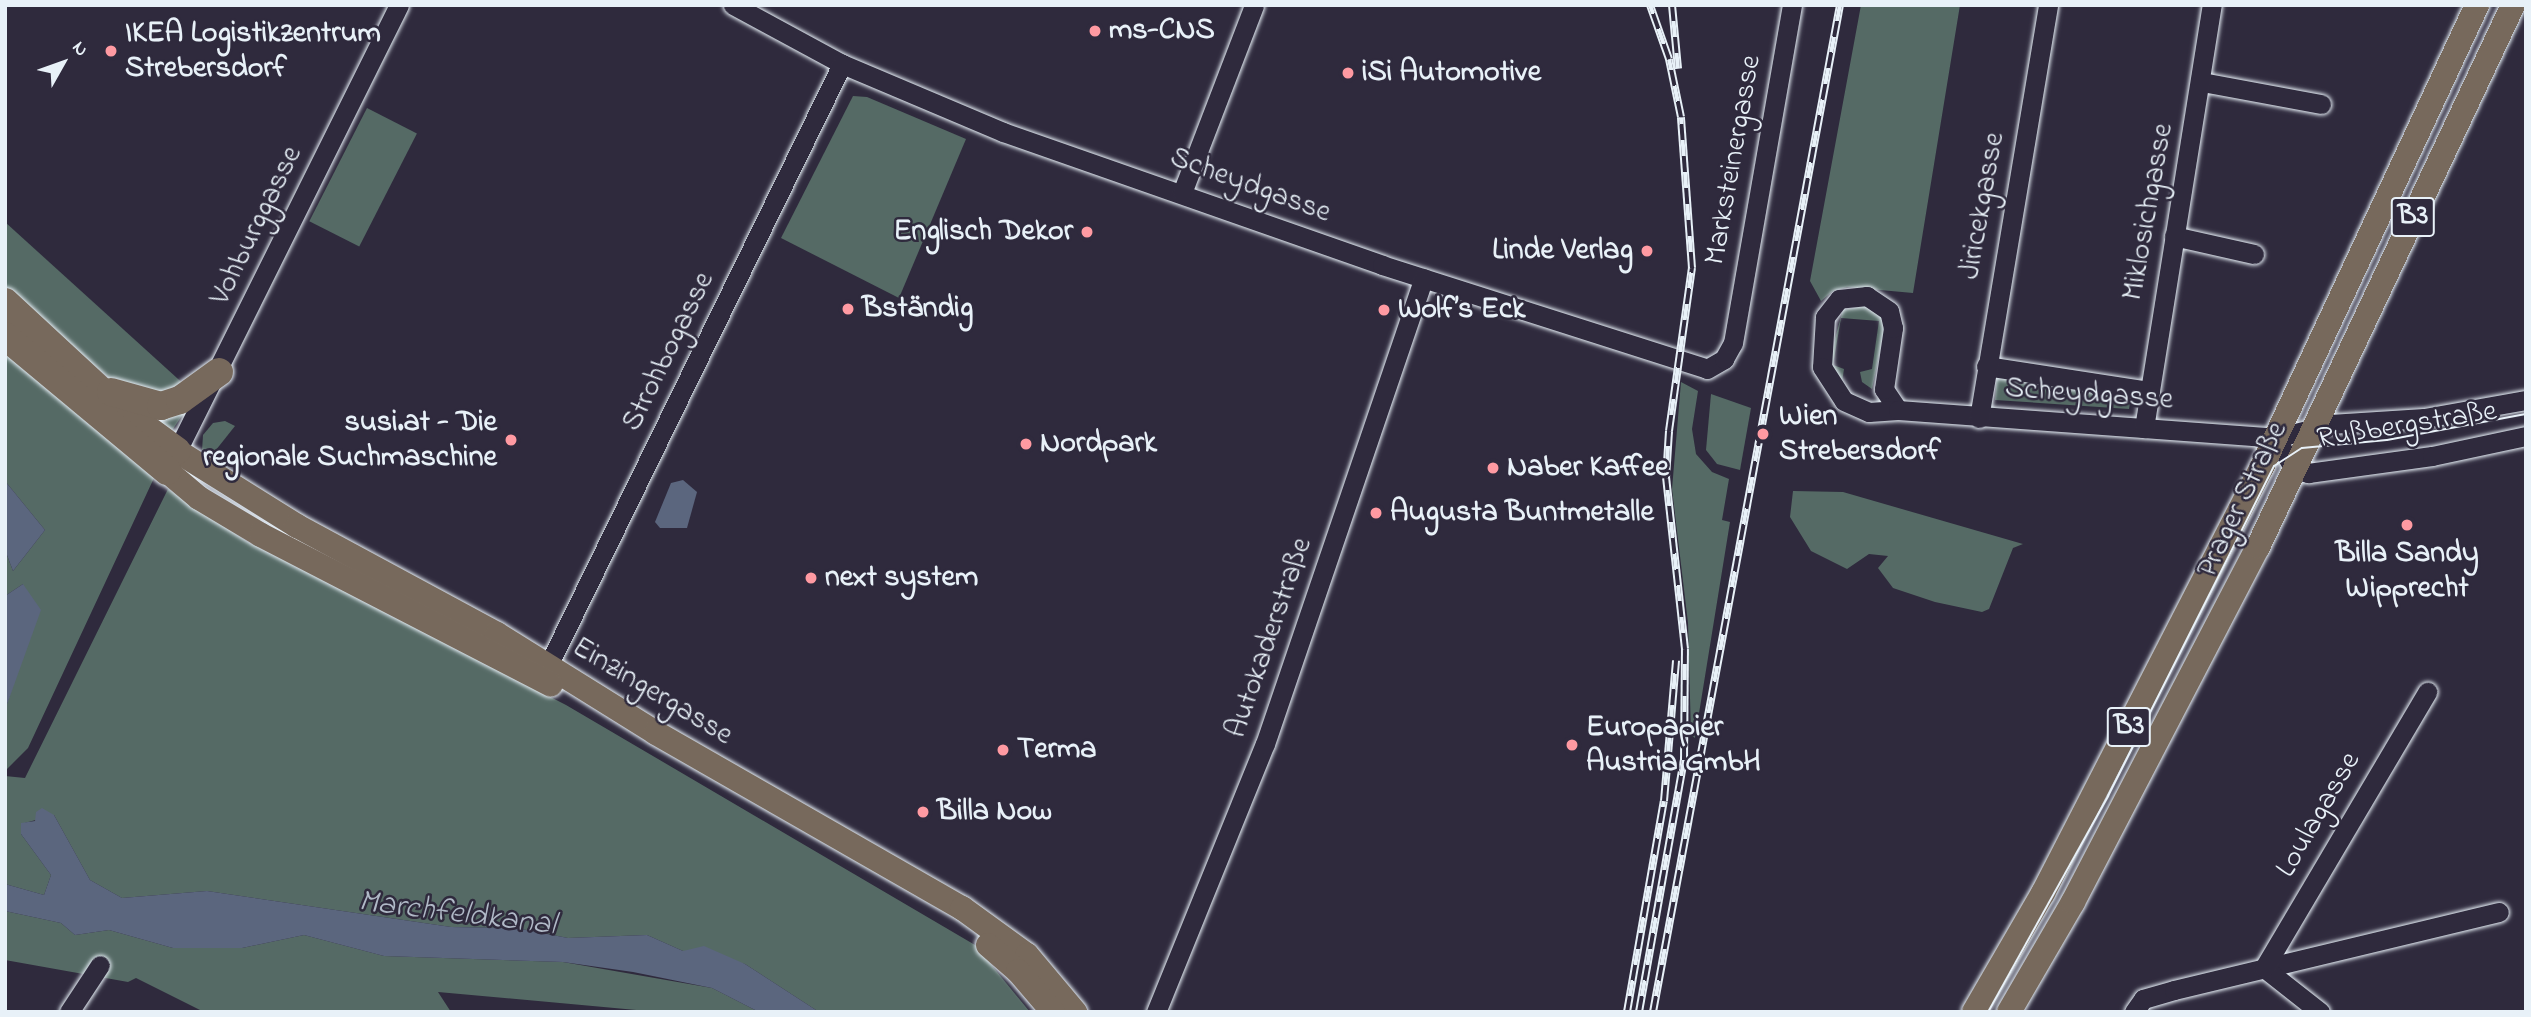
<!DOCTYPE html>
<html>
<head>
<meta charset="utf-8">
<style>
  body { margin:0 }
  #map { position:relative; width:2531px; height:1017px; overflow:hidden; background:#2f2a3d; font-family:"Indie Flower",sans-serif }
  div>[style] { position:absolute }
  .green>* { inset:0; background:#556a65; transform-origin:0 0 }
  .water>* { inset:0; background:#5b667e }
  .roads { filter:drop-shadow(0 0 2px #e8f1f8) drop-shadow(0 0 2px #e8f1f8) }
  .minor>* { height:19px; margin:-9.5px; padding:0 9.5px; transform-origin:9.5px; border-radius:9.5px; background:#2f2a3d }
  .major>* { height:24px; margin:-12px; padding:0 12px; transform-origin:12px; border-radius:12px; background:#77695c }
  .highway>* { height:28px; margin:-14px; padding:0 14px; transform-origin:14px; border-radius:14px; background:#77695c }
  .tram>* { height:2px; margin:-1px; padding:0 1px; transform-origin:1px; border-radius:1px; background:#e8f1f8 }
  .rail>* { height:8px; margin-top:-4px; transform-origin:0; background:repeating-linear-gradient(90deg,#2f2a3d 0 16px,#e8f1f8 0 32px); box-sizing:border-box; border-block:2px solid #e8f1f8 }
  .dots>* { width:19px; height:19px; translate:-50% -50%; box-sizing:border-box; border:4px solid #2f2a3d; border-radius:50% }
  span { translate:-50% -50%; white-space:nowrap; text-align:center; line-height:1.15; -webkit-text-stroke:5px #2f2a3d; paint-order:stroke }
  .shield-label span { padding:2px 5px; background:#2f2a3d; border:2px solid; border-radius:5px; -webkit-text-stroke-width:0 }
  .shield-label { font-size:28px; color:#e8f1f8; font-weight:700 }
  .poi-label { font-size:30px; color:#e8f1f8; font-weight:700 }
  .left { translate:0 -50%; text-align:left }
  .right { translate:-100% -50%; text-align:right }
  .street-label { font-size:30px; color:#e8f1f8 }
  .water-label { font-size:32px; color:#b0b9c7; font-style:italic }
  .frame { position:absolute; inset:0; border:7px solid #e8f1f8; pointer-events:none }
  .north { position:absolute; left:28px; top:28px; width:70px; height:70px; -webkit-text-stroke:5px #2f2a3d; paint-order:stroke; rotate:50deg; font-size:19px; font-weight:700; line-height:28px; text-align:center; color:#e8f1f8 }
  .north::after { content:''; display:block; margin:auto; width:24px; height:32px; background:#e8f1f8; clip-path:polygon(50% 0,100% 100%,50% 72%,0 100%) }
</style>
</head>
<body>
<div id="map">
  <div class="green">
    <i style="clip-path:polygon(1861px 5px,1960px 5px,1913px 293px,1847px 287px,1833px 291px,1821px 301px,1810px 281px)"></i>
    <i style="clip-path:polygon(853px 96px,867px 97px,966px 139px,899px 298px,781px 238px)"></i>
    <i style="left:367px;top:108px;width:56px;height:127px;rotate:27deg"></i>
    <i style="clip-path:polygon(5px 222px,188px 388px,176px 396px,128px 394px,53px 331px,5px 286px)"></i>
    <i style="clip-path:polygon(1870px 305px,1886px 322px,1872px 389px,1862px 382px,1860px 372px,1872px 369px,1879px 321px,1841px 318px,1833px 365px,1844px 369px,1842px 382px,1832px 370px,1831px 353px,1843px 310px)"></i>
    <i style="clip-path:polygon(5px 353px,154px 478px,28px 748px,5px 771px,5px 710px,19px 666px,23px 584px,5px 596px,5px 550px,13px 571px,45px 530px,5px 481px)"></i>
    <i style="clip-path:polygon(1997px 373px,2131px 397px,2129px 409px,1995px 400px)"></i>
    <i style="clip-path:polygon(1681px 382px,1698px 391px,1692px 429px,1696px 454px,1712px 472px,1729px 479px,1722px 520px,1730px 522px,1695px 738px,1691px 735px,1688px 623px,1672px 489px)"></i>
    <i style="clip-path:polygon(1711px 394px,1751px 408px,1740px 470px,1717px 464px,1706px 450px)"></i>
    <i style="clip-path:polygon(133px 408px,185px 411px,171px 432px)"></i>
    <i style="clip-path:polygon(225px 421px,235px 426px,208px 460px,202px 451px,203px 435px,213px 423px)"></i>
    <i style="clip-path:polygon(168px 489px,246px 541px,566px 705px,975px 945px,1030px 1012px,819px 1012px,745px 964px,683px 951px,647px 935px,568px 938px,516px 928px,451px 927px,207px 891px,122px 898px,90px 880px,54px 815px,21px 824px,21px 834px,51px 875px,44px 895px,5px 884px,5px 776px,25px 778px)"></i>
    <i style="clip-path:polygon(1793px 491px,1843px 492px,2023px 544px,2013px 548px,1989px 609px,1982px 612px,1935px 602px,1893px 588px,1878px 568px,1888px 556px,1869px 554px,1847px 569px,1811px 551px,1790px 517px)"></i>
    <i style="clip-path:polygon(5px 911px,61px 923px,75px 935px,109px 930px,173px 948px,242px 948px,304px 935px,384px 956px,563px 962px,712px 988px,759px 1012px,658px 1012px,438px 992px,451px 1012px,204px 1012px,136px 978px,128px 982px,5px 960px)"></i>
  </div>
  <div class="water">
    <i style="clip-path:polygon(683px 480px,697px 492px,687px 528px,660px 528px,655px 522px,671px 483px)"></i>
    <i style="clip-path:polygon(5px 481px,45px 530px,13px 571px,5px 550px)"></i>
    <i style="clip-path:polygon(23px 584px,41px 610px,5px 710px,5px 596px)"></i>
    <i style="clip-path:polygon(42px 808px,54px 815px,90px 880px,122px 898px,207px 891px,451px 927px,516px 928px,568px 938px,647px 935px,683px 951px,704px 946px,745px 964px,819px 1012px,759px 1012px,712px 988px,633px 972px,563px 962px,384px 956px,304px 935px,242px 948px,173px 948px,109px 930px,75px 935px,61px 923px,5px 911px,5px 884px,44px 895px,51px 875px,21px 834px,21px 823px,35px 821px,36px 812px)"></i>
  </div>
  <div class="roads">
    <div class="minor">
      <i style="left:733px;top:5px;width:124px;rotate:28.4deg"></i>
      <i style="left:842px;top:64px;width:175px;rotate:22.9deg"></i>
      <i style="left:1003px;top:132px;width:402px;rotate:19.3deg"></i>
      <i style="left:1382px;top:265px;width:341px;rotate:17.7deg"></i>
      <i style="left:1707px;top:369px;width:20px;rotate:-30deg"></i>
      <i style="left:1724px;top:359px;width:18px;rotate:-61deg"></i>
      <i style="left:1733px;top:343px;width:343px;rotate:-80.1deg"></i>
      <i style="left:2202px;top:82px;width:121px;rotate:10.5deg"></i>
      <i style="left:1182px;top:193px;width:201px;rotate:-69deg"></i>
      <i style="left:2174px;top:236px;width:82px;rotate:12.7deg"></i>
      <i style="left:1986px;top:366px;width:166px;rotate:8.7deg"></i>
      <i style="left:1898px;top:410px;width:25px;rotate:-124deg"></i>
      <i style="left:1884px;top:389px;width:62px;rotate:-81.6deg"></i>
      <i style="left:1893px;top:328px;width:17px;rotate:-103deg"></i>
      <i style="left:1889px;top:311px;width:27px;rotate:-146deg"></i>
      <i style="left:1867px;top:296px;width:28px;rotate:174deg"></i>
      <i style="left:1839px;top:299px;width:23px;rotate:128deg"></i>
      <i style="left:1825px;top:317px;width:50px;rotate:93.4deg"></i>
      <i style="left:1822px;top:367px;width:40px;rotate:57.1deg"></i>
      <i style="left:1844px;top:401px;width:27px;rotate:24deg"></i>
      <i style="left:1869px;top:412px;width:29px;rotate:-4deg"></i>
      <i style="left:1898px;top:410px;width:379px;rotate:4.2deg"></i>
      <i style="left:2276px;top:438px;width:56px;rotate:-14.5deg"></i>
      <i style="left:2330px;top:424px;width:94px;rotate:-3.7deg"></i>
      <i style="left:2424px;top:418px;width:104px;rotate:-10deg"></i>
      <i style="left:1979px;top:418px;width:419px;rotate:-80.5deg"></i>
      <i style="left:2144px;top:428px;width:428px;rotate:-80.9deg"></i>
      <i style="left:2276px;top:438px;width:36px;rotate:60deg"></i>
      <i style="left:2294px;top:469px;width:15px;rotate:16deg"></i>
      <i style="left:2308px;top:473px;width:125px;rotate:-7.8deg"></i>
      <i style="left:2432px;top:456px;width:96px;rotate:-12deg"></i>
      <i style="left:172px;top:461px;width:509px;rotate:-63.54deg"></i>
      <i style="left:548px;top:666px;width:670px;rotate:-63.97deg"></i>
      <i style="left:69px;top:1012px;width:56px;rotate:-56.6deg"></i>
      <i style="left:1156px;top:1012px;width:289px;rotate:-67.9deg"></i>
      <i style="left:1265px;top:744px;width:492px;rotate:-71.2deg"></i>
      <i style="left:2134px;top:1012px;width:16px;rotate:-55deg"></i>
      <i style="left:2143px;top:999px;width:32px;rotate:-16deg"></i>
      <i style="left:2174px;top:990px;width:334px;rotate:-13.5deg"></i>
      <i style="left:2320px;top:1012px;width:71px;rotate:-141.8deg"></i>
      <i style="left:2264px;top:968px;width:321px;rotate:-59.4deg"></i>
    </div>
    <div class="major">
      <i style="left:177px;top:451px;width:142px;rotate:32deg"></i>
      <i style="left:297px;top:526px;width:227px;rotate:28.4deg"></i>
      <i style="left:497px;top:634px;width:187px;rotate:31.9deg"></i>
      <i style="left:656px;top:733px;width:353px;rotate:29.8deg"></i>
      <i style="left:962px;top:908px;width:80px;rotate:35.9deg"></i>
      <i style="left:1027px;top:955px;width:75px;rotate:49.9deg"></i>
      <i style="left:167px;top:471px;width:42px;rotate:40.2deg"></i>
      <i style="left:199px;top:498px;width:72px;rotate:30.8deg"></i>
      <i style="left:261px;top:535px;width:326px;rotate:27.3deg"></i>
      <i style="left:988px;top:945px;width:40px;rotate:41deg"></i>
      <i style="left:1018px;top:971px;width:54px;rotate:49.5deg"></i>
      <i style="left:1974px;top:1012px;width:138px;rotate:-59.9deg"></i>
      <i style="left:2043px;top:893px;width:479px;rotate:-62.8deg"></i>
      <i style="left:2262px;top:467px;width:510px;rotate:-65.04deg"></i>
      <i style="left:2009px;top:1012px;width:127px;rotate:-59.8deg"></i>
      <i style="left:2073px;top:902px;width:400px;rotate:-62.5deg"></i>
      <i style="left:2258px;top:547px;width:599px;rotate:-64.8deg"></i>
    </div>
    <div class="highway">
      <i style="left:5px;top:302px;width:163px;rotate:42.8deg"></i>
      <i style="left:125px;top:413px;width:64px;rotate:36.2deg"></i>
      <i style="left:5px;top:336px;width:211px;rotate:39.8deg"></i>
      <i style="left:111px;top:392px;width:52px;rotate:15.6deg"></i>
      <i style="left:161px;top:406px;width:20px;rotate:-18deg"></i>
      <i style="left:180px;top:400px;width:48px;rotate:-35.7deg"></i>
    </div>
  </div>
  <div class="tram">
    <i style="left:1988px;top:1012px;width:247px;rotate:-60.9deg"></i>
    <i style="left:2108px;top:796px;width:369px;rotate:-63.3deg"></i>
    <i style="left:2274px;top:466px;width:33px;rotate:-33deg"></i>
    <i style="left:2302px;top:448px;width:85px;rotate:-5.4deg"></i>
    <i style="left:2387px;top:440px;width:141px;rotate:-10.6deg"></i>
  </div>
  <div class="rail">
    <i style="left:1672px;top:5px;width:64px;rotate:84.6deg"></i>
    <i style="left:1627px;top:1012px;width:214px;rotate:-80.1deg"></i>
    <i style="left:1664px;top:801px;width:141px;rotate:-85.1deg"></i>
    <i style="left:1639px;top:1012px;width:256px;rotate:-79.9deg"></i>
    <i style="left:1684px;top:760px;width:111px;rotate:-89.5deg"></i>
    <i style="left:1685px;top:649px;width:172px;rotate:-96.3deg"></i>
    <i style="left:1666px;top:478px;width:47px;rotate:-86.3deg"></i>
    <i style="left:1669px;top:431px;width:165px;rotate:-82deg"></i>
    <i style="left:1692px;top:268px;width:151px;rotate:-94.2deg"></i>
    <i style="left:1681px;top:117px;width:59px;rotate:-101.7deg"></i>
    <i style="left:1669px;top:59px;width:57px;rotate:-109.4deg"></i>
    <i style="left:1653px;top:1012px;width:1024px;rotate:-79.48deg"></i>
  </div>
  <div class="dots">
    <i style="left:1095px;top:31px;background:#ff9aa2"></i>
    <i style="left:111px;top:51px;background:#ff9aa2"></i>
    <i style="left:1348px;top:73px;background:#ff9aa2"></i>
    <i style="left:1087px;top:232px;background:#ff9aa2"></i>
    <i style="left:1647px;top:251px;background:#ff9aa2"></i>
    <i style="left:848px;top:309px;background:#ff9aa2"></i>
    <i style="left:1384px;top:310px;background:#ff9aa2"></i>
    <i style="left:1763px;top:434px;background:#ff9aa2"></i>
    <i style="left:511px;top:440px;background:#ff9aa2"></i>
    <i style="left:1026px;top:444px;background:#ff9aa2"></i>
    <i style="left:1493px;top:468px;background:#ff9aa2"></i>
    <i style="left:1376px;top:513px;background:#ff9aa2"></i>
    <i style="left:2407px;top:525px;background:#ff9aa2"></i>
    <i style="left:811px;top:578px;background:#ff9aa2"></i>
    <i style="left:1572px;top:745px;background:#ff9aa2"></i>
    <i style="left:1003px;top:750px;background:#ff9aa2"></i>
    <i style="left:923px;top:812px;background:#ff9aa2"></i>
  </div>
  <div class="shield-label">
    <span style="left:2413px;top:217px">B3</span>
    <span style="left:2129px;top:727px">B3</span>
  </div>
  <div class="poi-label">
    <span class="left" style="left:1109px;top:31px">ms-CNS</span>
    <span class="left" style="left:125px;top:51px">IKEA Logistikzentrum<br>Strebersdorf</span>
    <span class="left" style="left:1362px;top:73px">iSi Automotive</span>
    <span class="right" style="left:1073px;top:232px">Englisch Dekor</span>
    <span class="right" style="left:1633px;top:251px">Linde Verlag</span>
    <span class="left" style="left:862px;top:309px">Bständig</span>
    <span class="left" style="left:1398px;top:310px">Wolf’s Eck</span>
    <span class="left" style="left:1779px;top:434px">Wien<br>Strebersdorf</span>
    <span class="right" style="left:497px;top:440px">susi.at - Die<br>regionale Suchmaschine</span>
    <span class="left" style="left:1040px;top:444px">Nordpark</span>
    <span class="left" style="left:1507px;top:468px">Naber Kaffee</span>
    <span class="left" style="left:1390px;top:513px">Augusta Buntmetalle</span>
    <span style="left:2407px;top:571px">Billa Sandy<br>Wipprecht</span>
    <span class="left" style="left:825px;top:578px">next system</span>
    <span class="left" style="left:1586px;top:745px">Europapier<br>Austria GmbH</span>
    <span class="left" style="left:1017px;top:750px">Terma</span>
    <span class="left" style="left:937px;top:812px">Billa Now</span>
  </div>
  <div class="street-label">
    <span style="left:1734px;top:160px;rotate:-80deg">Marksteinergasse</span>
    <span style="left:1250px;top:186px;rotate:20deg">Scheydgasse</span>
    <span style="left:1983px;top:206px;rotate:-80deg">Jiricekgasse</span>
    <span style="left:2149px;top:212px;rotate:-80deg">Miklosichgasse</span>
    <span style="left:257px;top:226px;rotate:-64deg">Vohburggasse</span>
    <span style="left:669px;top:352px;rotate:-64deg">Strohbogasse</span>
    <span style="left:2089px;top:395px;rotate:4deg">Scheydgasse</span>
    <span style="left:2407px;top:426px;rotate:-9deg">Rußbergstraße</span>
    <span style="left:2243px;top:500px;rotate:-64deg">Prager Straße</span>
    <span style="left:1270px;top:638px;rotate:-71deg">Autokaderstraße</span>
    <span style="left:652px;top:692px;rotate:31deg">Einzingergasse</span>
    <span style="left:2319px;top:815px;rotate:-60deg">Loulagasse</span>
  </div>
  <div class="water-label">
    <span style="left:457px;top:915px;rotate:7deg">Marchfeldkanal</span>
  </div>
  <div class="frame"></div>
  <div class="north">N</div>
</div>
</body>
</html>
